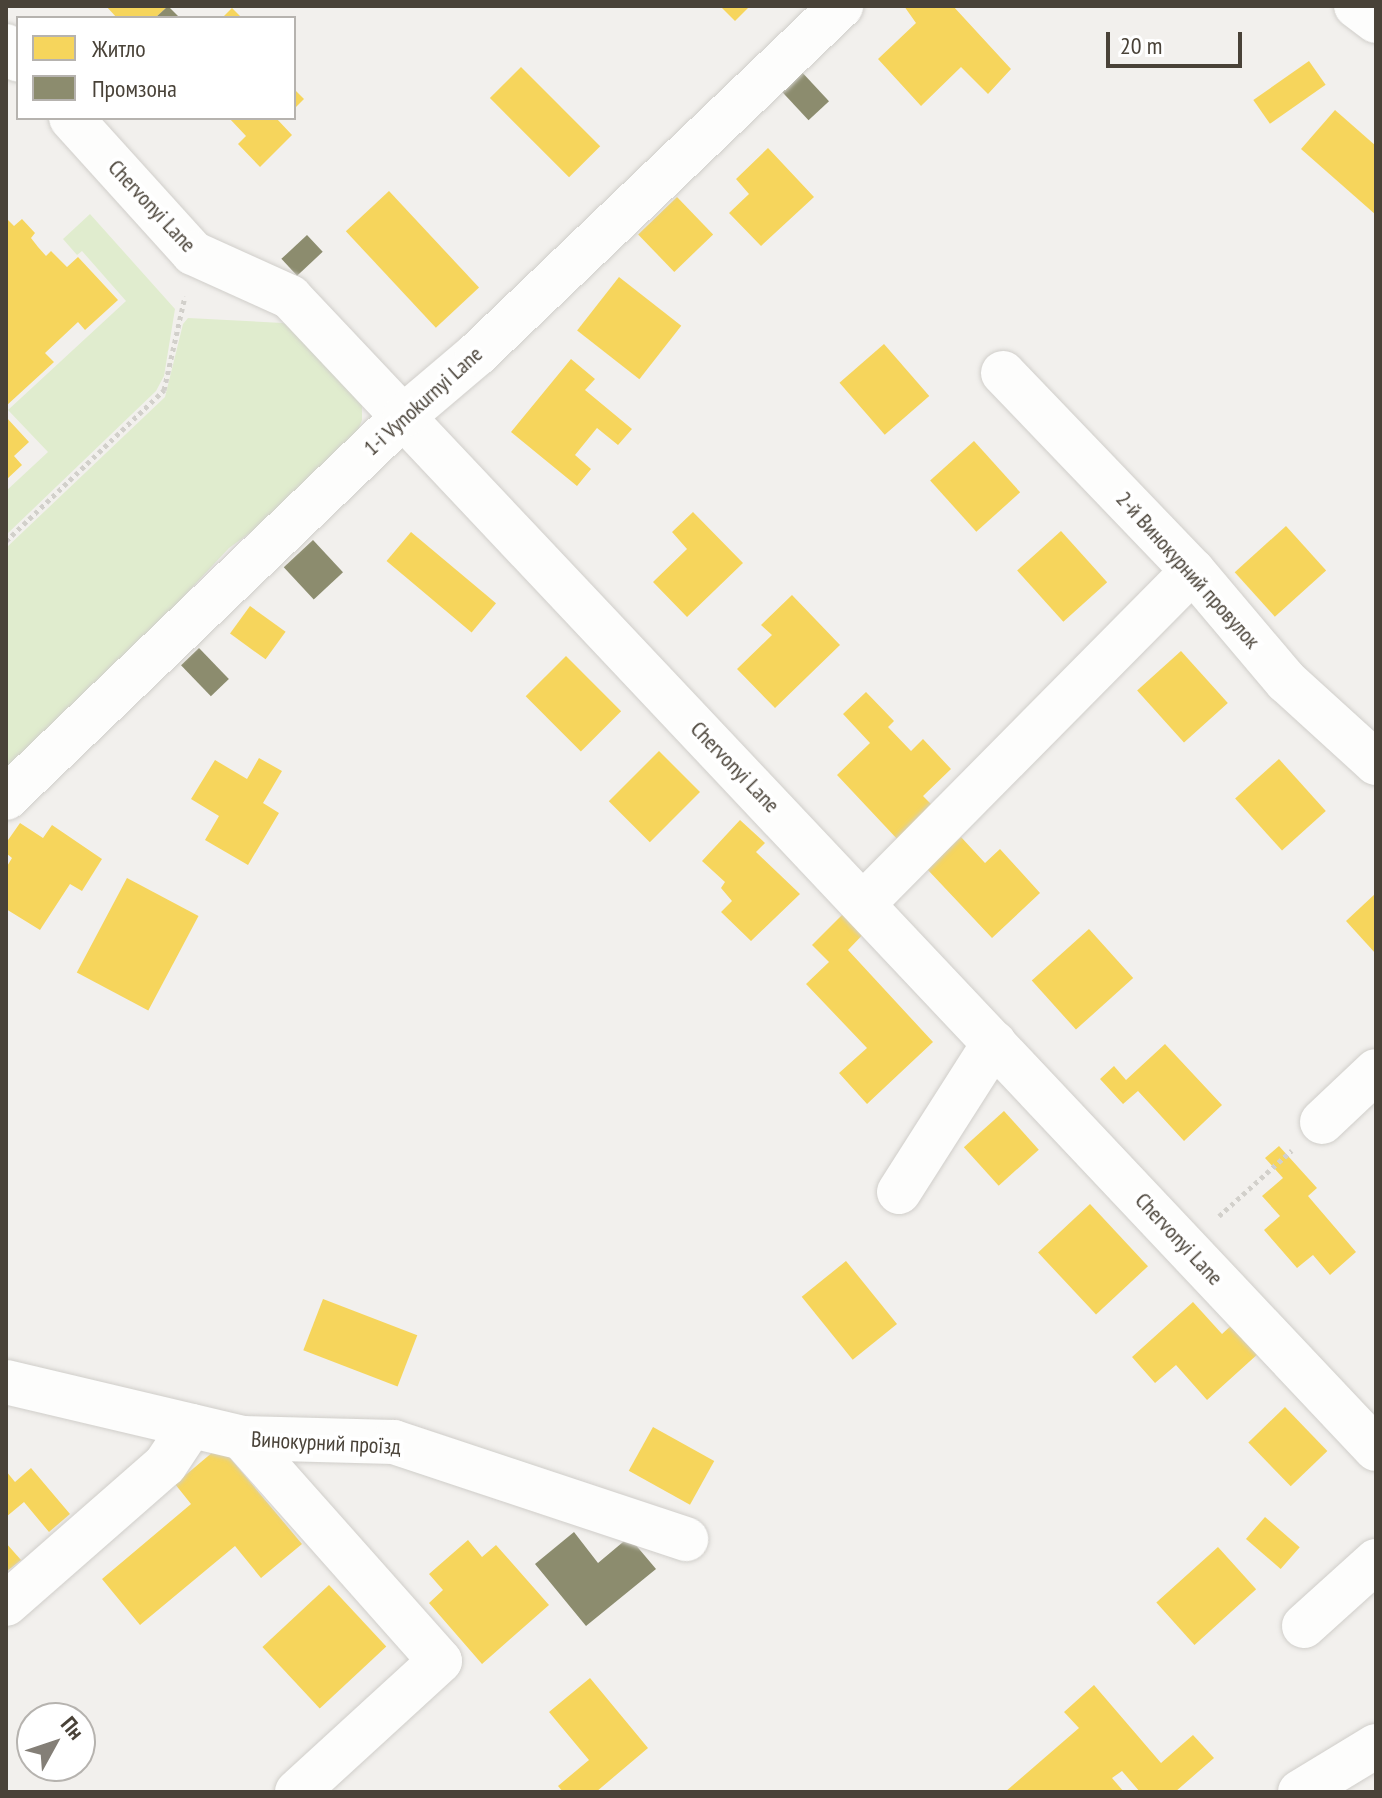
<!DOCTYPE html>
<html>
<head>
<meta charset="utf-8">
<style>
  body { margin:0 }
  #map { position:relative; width:1382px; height:1798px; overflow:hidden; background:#f2f0ed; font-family:"PT Sans Narrow",sans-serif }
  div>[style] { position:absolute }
  .green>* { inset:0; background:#e0ecce }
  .homes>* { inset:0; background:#f6d55c; transform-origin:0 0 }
  .industry>* { inset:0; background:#8c8c6e; transform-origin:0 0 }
  .path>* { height:5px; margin-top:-2.5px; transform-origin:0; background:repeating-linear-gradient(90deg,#d2d0cb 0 4px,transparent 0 8px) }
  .roads { filter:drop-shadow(0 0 2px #d0ceca) drop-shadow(0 0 2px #d0ceca) }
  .minor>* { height:44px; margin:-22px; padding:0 22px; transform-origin:22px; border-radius:22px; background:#fdfdfc }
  span { translate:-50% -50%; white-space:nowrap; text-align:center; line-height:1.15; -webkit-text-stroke:8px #fff; paint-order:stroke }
  .street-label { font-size:22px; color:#494238 }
  .frame { position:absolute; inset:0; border:8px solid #494238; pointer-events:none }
  .legend { position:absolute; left:16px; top:16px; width:280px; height:104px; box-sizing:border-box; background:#fff; border:2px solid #b6b3af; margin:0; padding:10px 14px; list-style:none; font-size:24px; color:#494238 }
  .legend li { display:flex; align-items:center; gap:16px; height:40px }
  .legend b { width:40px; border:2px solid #b6b3af }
  .north { position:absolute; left:16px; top:1702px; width:80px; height:80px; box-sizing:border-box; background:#fff; border:2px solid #b6b3af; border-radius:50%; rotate:50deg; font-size:22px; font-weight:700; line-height:32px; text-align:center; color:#494238 }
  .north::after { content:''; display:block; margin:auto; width:28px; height:36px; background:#847f77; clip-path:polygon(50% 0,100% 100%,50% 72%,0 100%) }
  .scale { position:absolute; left:1106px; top:32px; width:136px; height:36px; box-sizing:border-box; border:4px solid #494238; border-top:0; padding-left:10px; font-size:24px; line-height:28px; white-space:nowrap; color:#494238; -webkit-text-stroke:6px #fff; paint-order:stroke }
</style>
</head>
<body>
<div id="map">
  <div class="green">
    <i style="clip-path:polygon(90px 214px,175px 309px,164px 376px,156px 391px,6px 535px,6px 491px,48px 452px,8px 410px,126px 301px,82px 251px,77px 255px,63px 239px)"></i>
    <i style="clip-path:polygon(188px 318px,283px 323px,298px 330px,362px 405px,362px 420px,357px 433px,258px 527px,229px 548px,170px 611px,6px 772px,6px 548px,165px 397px,183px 324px)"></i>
  </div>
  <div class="homes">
    <i style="clip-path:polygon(106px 6px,168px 6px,155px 18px,117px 18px)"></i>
    <i style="clip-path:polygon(720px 6px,750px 6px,735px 21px)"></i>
    <i style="clip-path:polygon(904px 6px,953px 6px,1011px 69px,988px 94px,961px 67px,921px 106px,878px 59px,916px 23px)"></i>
    <i style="clip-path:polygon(232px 8px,242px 18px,222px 18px)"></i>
    <i style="left:1309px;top:61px;width:29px;height:68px;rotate:55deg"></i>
    <i style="left:521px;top:67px;width:112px;height:44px;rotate:45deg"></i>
    <i style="clip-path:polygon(294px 89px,304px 99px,294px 109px)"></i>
    <i style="clip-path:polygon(1335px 110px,1376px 146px,1376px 215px,1301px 149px)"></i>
    <i style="clip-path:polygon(229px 118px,276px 118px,292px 135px,260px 167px,238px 144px,246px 136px)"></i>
    <i style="clip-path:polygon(768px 148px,814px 197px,761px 246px,729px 213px,749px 194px,736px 179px)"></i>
    <i style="left:389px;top:191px;width:132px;height:59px;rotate:47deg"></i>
    <i style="left:677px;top:197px;width:52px;height:54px;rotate:46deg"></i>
    <i style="clip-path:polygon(6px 218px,14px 226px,22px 219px,35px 233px,31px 238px,38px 247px,46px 256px,51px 251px,67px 267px,78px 257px,118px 300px,85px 330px,78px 322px,45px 353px,54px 362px,6px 406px)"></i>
    <i style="left:619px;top:277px;width:79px;height:68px;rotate:38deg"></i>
    <i style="left:884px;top:344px;width:69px;height:59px;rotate:49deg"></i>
    <i style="clip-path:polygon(571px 359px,595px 379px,585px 390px,632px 429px,618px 445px,597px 428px,575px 455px,591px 469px,577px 486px,511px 432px)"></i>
    <i style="clip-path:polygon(6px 417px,29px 442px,14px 456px,22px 465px,6px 480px)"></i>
    <i style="left:974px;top:441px;width:69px;height:59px;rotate:48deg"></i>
    <i style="clip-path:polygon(693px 512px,743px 563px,687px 617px,653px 582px,687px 549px,672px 532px)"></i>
    <i style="left:1286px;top:526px;width:60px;height:69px;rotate:48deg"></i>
    <i style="left:1061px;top:531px;width:69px;height:59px;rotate:48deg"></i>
    <i style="left:411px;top:532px;width:111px;height:38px;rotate:40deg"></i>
    <i style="clip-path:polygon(792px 595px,840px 645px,775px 708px,737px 669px,772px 635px,761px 625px)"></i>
    <i style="left:250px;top:606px;width:44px;height:34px;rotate:36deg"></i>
    <i style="left:1181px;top:651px;width:70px;height:59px;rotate:48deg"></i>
    <i style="left:566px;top:656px;width:78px;height:57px;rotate:45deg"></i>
    <i style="clip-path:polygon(866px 692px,894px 721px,888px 727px,911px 751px,923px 739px,951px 769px,923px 796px,934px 807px,899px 841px,837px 775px,870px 743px,843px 714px)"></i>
    <i style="left:659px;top:751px;width:58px;height:71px;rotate:45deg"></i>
    <i style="clip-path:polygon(259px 758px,282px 771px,263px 803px,279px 813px,248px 865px,205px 840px,219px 816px,191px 799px,215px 760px,247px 779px)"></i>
    <i style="left:1279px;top:759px;width:70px;height:59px;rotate:48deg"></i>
    <i style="clip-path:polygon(740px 820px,765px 843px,756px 852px,800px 894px,751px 941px,721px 912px,732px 901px,721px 888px,725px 882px,702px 861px)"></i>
    <i style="clip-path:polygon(20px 823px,43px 838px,52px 825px,102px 859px,82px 891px,70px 884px,40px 930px,6px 909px,6px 868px,12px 858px,6px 853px,6px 843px)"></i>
    <i style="clip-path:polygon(961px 837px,985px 863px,1000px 849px,1040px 893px,992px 938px,927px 869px)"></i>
    <i style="left:127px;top:878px;width:81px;height:107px;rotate:28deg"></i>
    <i style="clip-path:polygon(1376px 893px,1376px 954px,1346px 921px)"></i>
    <i style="clip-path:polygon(852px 905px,872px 925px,848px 950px,933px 1042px,867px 1104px,839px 1073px,867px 1048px,806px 984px,829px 962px,812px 945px)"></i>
    <i style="left:1089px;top:929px;width:66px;height:77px;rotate:48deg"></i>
    <i style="clip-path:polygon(1165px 1044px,1222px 1105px,1184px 1141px,1138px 1091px,1123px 1104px,1100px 1079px,1114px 1066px,1126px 1080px)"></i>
    <i style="left:1004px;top:1111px;width:52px;height:54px;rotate:48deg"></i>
    <i style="clip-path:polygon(1279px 1146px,1317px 1188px,1308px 1196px,1356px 1252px,1330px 1275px,1313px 1255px,1297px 1268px,1264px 1230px,1280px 1216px,1262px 1196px,1283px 1178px,1265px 1158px)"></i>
    <i style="left:1090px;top:1204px;width:85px;height:71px;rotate:47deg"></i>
    <i style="left:846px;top:1261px;width:81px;height:57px;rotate:51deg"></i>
    <i style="left:323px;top:1299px;width:101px;height:55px;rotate:21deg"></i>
    <i style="clip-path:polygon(1193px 1302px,1222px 1334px,1234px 1323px,1260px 1352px,1207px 1400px,1176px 1365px,1155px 1383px,1132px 1357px)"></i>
    <i style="left:1285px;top:1407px;width:61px;height:51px;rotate:46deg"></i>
    <i style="left:653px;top:1427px;width:70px;height:50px;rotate:29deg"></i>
    <i style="clip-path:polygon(220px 1446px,302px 1544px,261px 1578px,235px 1546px,140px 1625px,102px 1579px,191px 1504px,175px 1484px)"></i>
    <i style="clip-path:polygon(31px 1468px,70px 1514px,49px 1532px,24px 1502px,6px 1517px,6px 1471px,15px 1482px)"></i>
    <i style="left:1265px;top:1517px;width:46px;height:29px;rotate:41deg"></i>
    <i style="clip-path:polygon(468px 1540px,482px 1557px,496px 1545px,549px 1605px,482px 1664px,429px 1603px,443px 1590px,429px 1574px)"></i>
    <i style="clip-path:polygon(6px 1543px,21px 1560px,6px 1572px)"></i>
    <i style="left:1218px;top:1547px;width:57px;height:83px;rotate:48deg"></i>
    <i style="left:329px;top:1585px;width:84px;height:91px;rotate:47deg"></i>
    <i style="clip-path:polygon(590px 1678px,648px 1748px,596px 1792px,563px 1792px,558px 1786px,589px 1760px,549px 1712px)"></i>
    <i style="clip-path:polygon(1094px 1685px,1161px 1763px,1193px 1735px,1214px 1758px,1175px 1792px,1140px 1792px,1122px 1771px,1112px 1778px,1124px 1792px,1005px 1792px,1079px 1728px,1064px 1712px)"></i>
  </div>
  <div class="industry">
    <i style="clip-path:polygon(168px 6px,180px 18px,155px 18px)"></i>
    <i style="left:799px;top:69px;width:44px;height:28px;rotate:47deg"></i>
    <i style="left:307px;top:235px;width:23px;height:35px;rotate:47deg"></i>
    <i style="left:313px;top:540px;width:44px;height:40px;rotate:47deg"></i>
    <i style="left:199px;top:648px;width:43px;height:25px;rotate:46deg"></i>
    <i style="clip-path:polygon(574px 1532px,598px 1563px,629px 1537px,656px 1569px,586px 1626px,535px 1564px)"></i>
  </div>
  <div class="path">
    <i style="left:6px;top:541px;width:219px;rotate:-43.7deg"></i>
    <i style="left:164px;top:390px;width:96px;rotate:-77.4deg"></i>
    <i style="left:1219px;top:1216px;width:98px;rotate:-42.1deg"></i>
  </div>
  <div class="roads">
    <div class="minor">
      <i style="left:1356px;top:6px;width:25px;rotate:37deg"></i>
      <i style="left:6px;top:46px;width:18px;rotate:49deg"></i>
      <i style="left:71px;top:118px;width:182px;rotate:47.9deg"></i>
      <i style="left:193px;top:253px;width:107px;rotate:24.4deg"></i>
      <i style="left:290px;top:297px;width:1583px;rotate:46.69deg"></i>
      <i style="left:1003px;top:373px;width:274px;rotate:46.2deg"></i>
      <i style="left:1193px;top:571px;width:144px;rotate:49.8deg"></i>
      <i style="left:1286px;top:681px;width:122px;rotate:42.3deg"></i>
      <i style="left:6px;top:798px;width:553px;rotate:-43.83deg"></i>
      <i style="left:405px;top:415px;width:94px;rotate:-40.3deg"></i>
      <i style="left:477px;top:354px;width:504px;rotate:-43.71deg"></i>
      <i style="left:865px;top:902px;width:466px;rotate:-45.3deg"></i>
      <i style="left:1322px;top:1122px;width:74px;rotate:-43.4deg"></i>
      <i style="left:899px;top:1192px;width:177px;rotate:-57.5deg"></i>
      <i style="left:6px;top:1382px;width:243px;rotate:13.3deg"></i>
      <i style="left:242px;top:1438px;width:152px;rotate:1.5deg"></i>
      <i style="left:394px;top:1442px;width:308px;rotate:18.4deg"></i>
      <i style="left:242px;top:1438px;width:298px;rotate:48.4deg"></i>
      <i style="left:440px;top:1661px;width:194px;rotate:137.5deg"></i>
      <i style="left:6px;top:1604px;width:211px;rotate:-41.2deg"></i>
      <i style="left:165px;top:1465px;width:47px;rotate:-56.3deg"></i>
      <i style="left:1304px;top:1626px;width:97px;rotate:-42.1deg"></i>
      <i style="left:1300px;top:1792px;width:89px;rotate:-31.2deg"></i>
    </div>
  </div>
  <div class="street-label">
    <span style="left:152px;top:206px;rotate:47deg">Chervonyi Lane</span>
    <span style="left:423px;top:401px;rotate:-42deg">1-i Vynokurnyi Lane</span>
    <span style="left:1188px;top:570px;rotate:48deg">2-й Винокурний провулок</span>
    <span style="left:735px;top:767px;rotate:46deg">Chervonyi Lane</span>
    <span style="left:1179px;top:1239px;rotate:47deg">Chervonyi Lane</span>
    <span style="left:326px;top:1443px;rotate:3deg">Винокурний проїзд</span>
  </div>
  <div class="frame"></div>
  <ul class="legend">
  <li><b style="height:22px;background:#f6d55c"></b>Житло</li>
  <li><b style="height:22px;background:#8c8c6e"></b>Промзона</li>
  </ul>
  <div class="north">Пн</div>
  <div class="scale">20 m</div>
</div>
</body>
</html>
